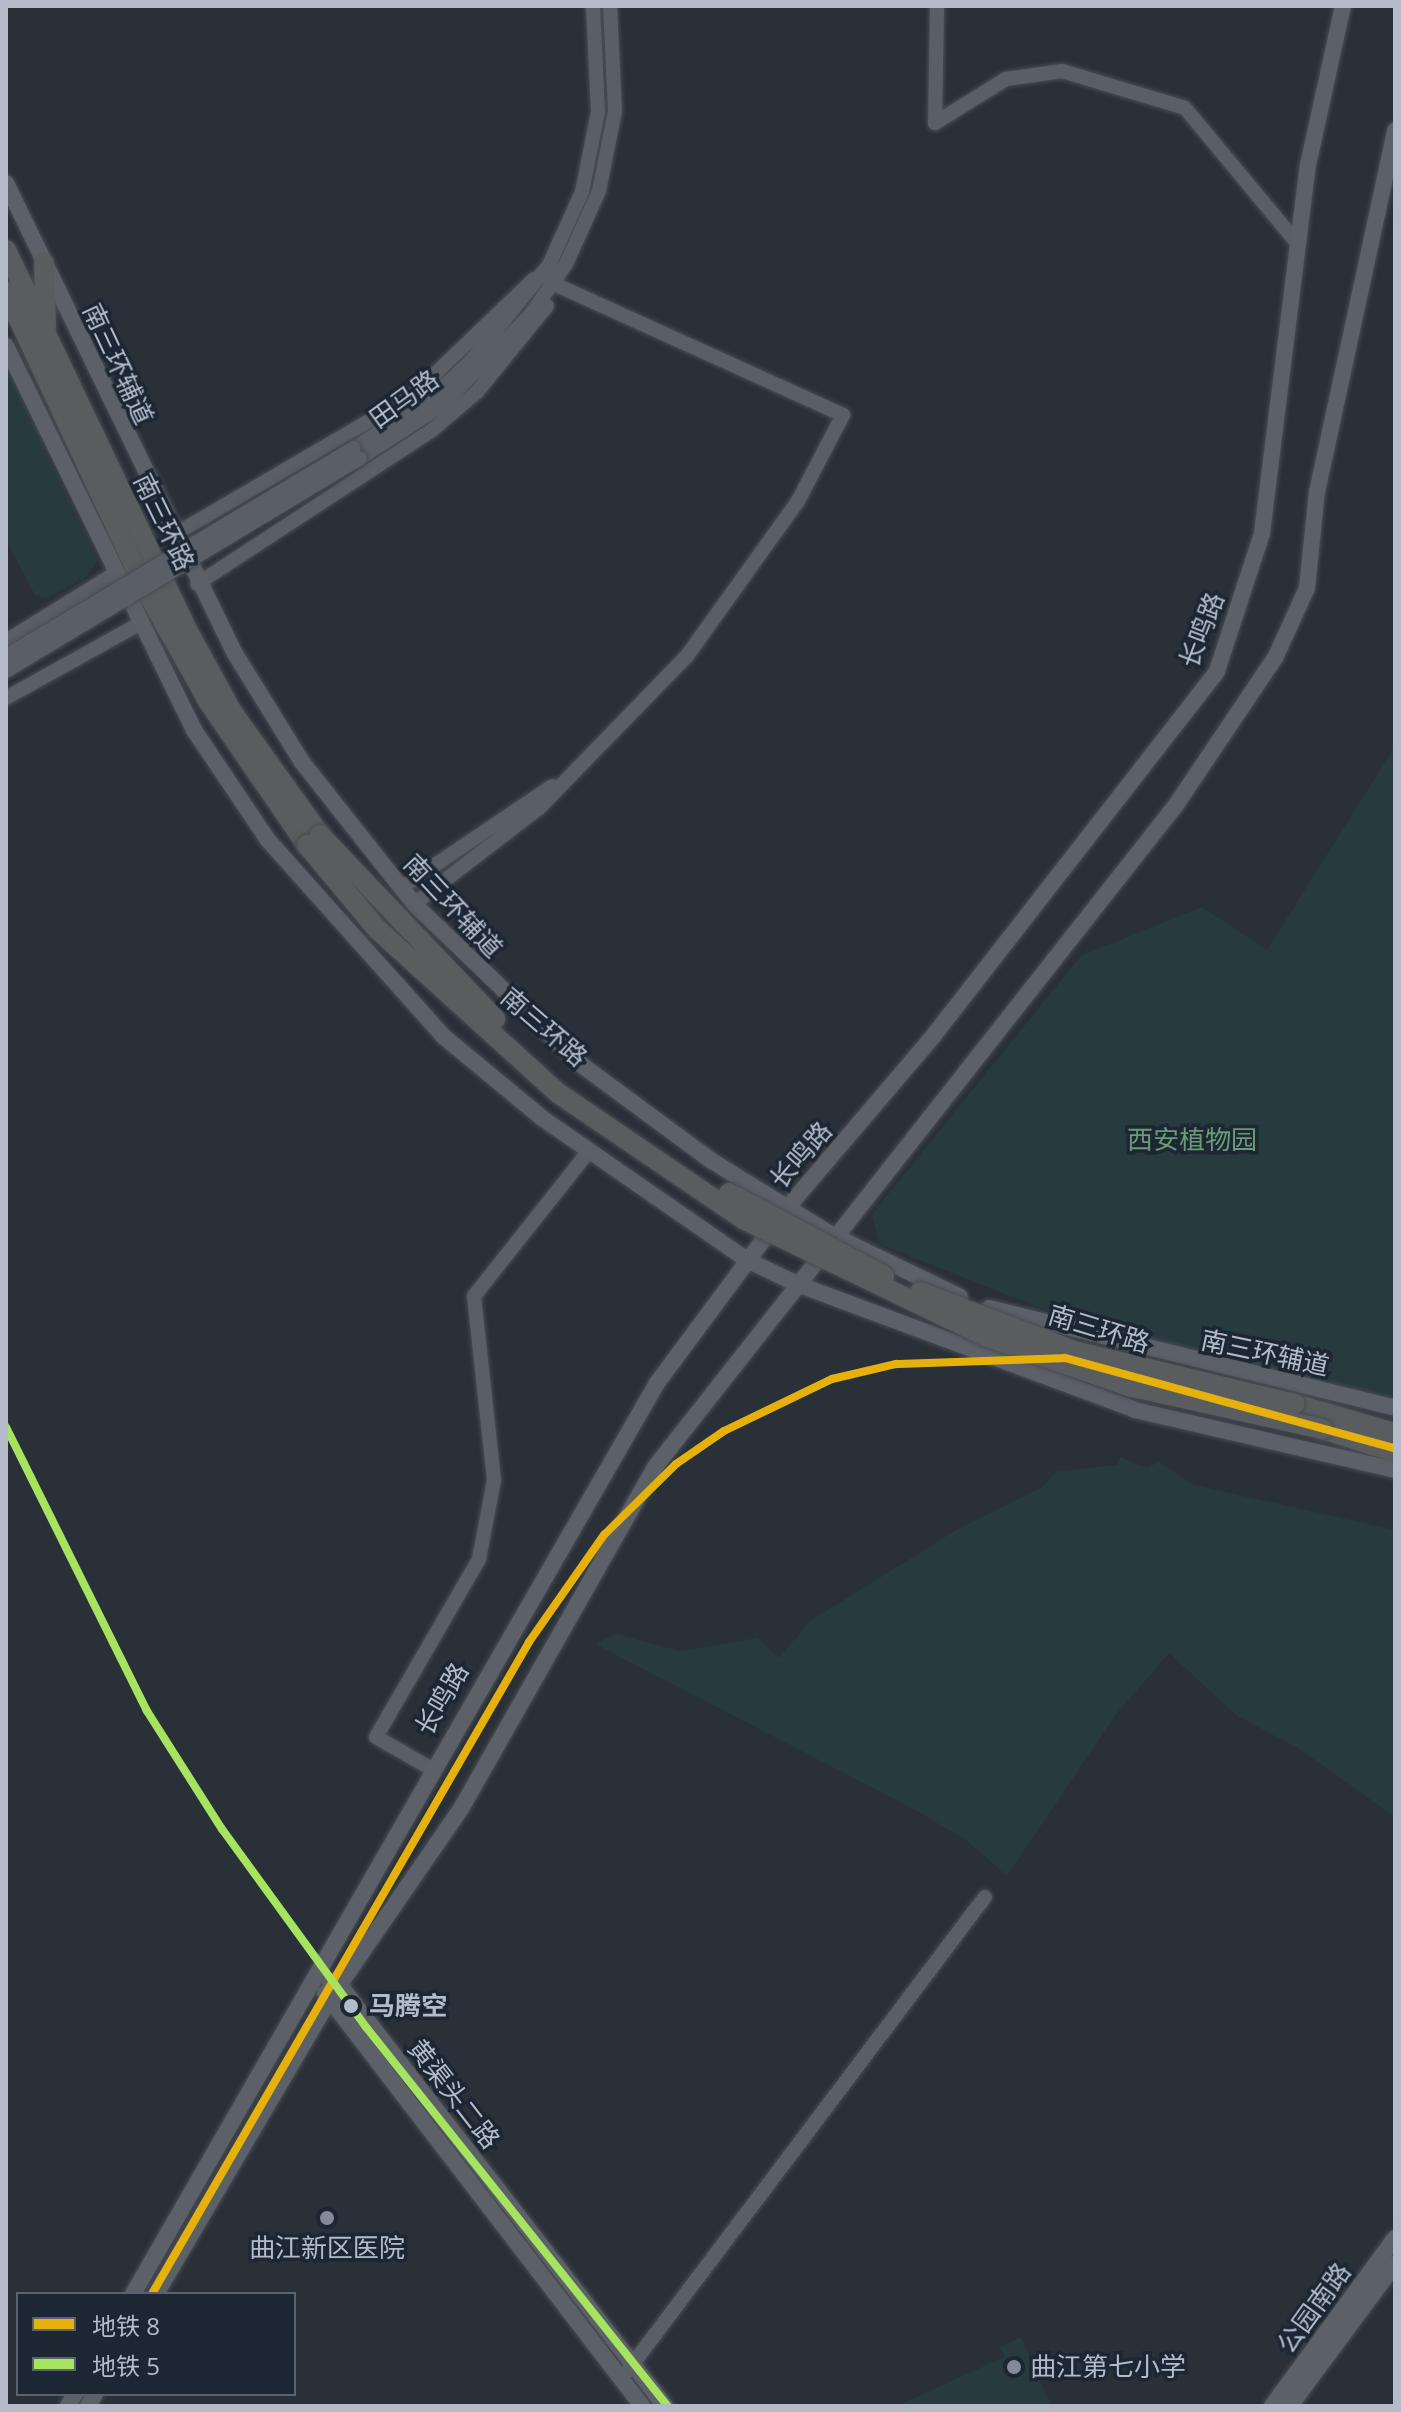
<!DOCTYPE html>
<html>
<head>
<meta charset="utf-8">
<style>
  body { margin:0 }
  #map { position:relative; width:1401px; height:2412px; overflow:hidden; background:#2a3038; font-family:"Open Sans","Noto Sans SC",sans-serif }
  div>[style] { position:absolute }
  .green>* { inset:0; background:#273a3e }
  .roads { filter:drop-shadow(0 0 2px #484c53) drop-shadow(0 0 2px #484c53) }
  .minor>* { height:14px; margin:-7px; padding:0 7px; transform-origin:7px; border-radius:7px; background:#5a5e66 }
  .major>* { height:16px; margin:-8px; padding:0 8px; transform-origin:8px; border-radius:8px; background:#5c6168 }
  .highway>* { height:20px; margin:-10px; padding:0 10px; transform-origin:10px; border-radius:10px; background:#5a5d60 }
  .bridges { filter:drop-shadow(0 0 2px #484c53) drop-shadow(0 0 2px #484c53) }
  .minor-bridge>* { height:14px; margin:-7px; padding:0 7px; transform-origin:7px; border-radius:7px; background:#5a5e66 }
  .highway-bridge>* { height:20px; margin:-10px; padding:0 10px; transform-origin:10px; border-radius:10px; background:#5a5d60 }
  .metro-1>* { height:8px; margin:-4px; padding:0 4px; transform-origin:4px; border-radius:4px; background:#e6b10b }
  .metro-2>* { height:8px; margin:-4px; padding:0 4px; transform-origin:4px; border-radius:4px; background:#a6e35f }
  .dots>* { width:22px; height:22px; translate:-50% -50%; box-sizing:border-box; border:4px solid #1d2633; border-radius:50% }
  span { translate:-50% -50%; white-space:nowrap; text-align:center; line-height:1.15; -webkit-text-stroke:7px #1d2633; paint-order:stroke }
  .street-label { font-size:26px; color:#b4bcc9 }
  .park-label { font-size:26px; color:#6b9a76 }
  .stop-label { font-size:26px; color:#b4bcc9; font-weight:700 }
  .left { translate:0 -50%; text-align:left }
  .poi-label { font-size:26px; color:#b4bcc9 }
  .frame { position:absolute; inset:0; border:8px solid #b4bcc9; pointer-events:none }
  .legend { position:absolute; left:16px; top:2292px; width:280px; height:104px; box-sizing:border-box; background:#1d2633; border:2px solid #59626f; margin:0; padding:10px 14px; list-style:none; font-size:24px; color:#b4bcc9 }
  .legend li { display:flex; align-items:center; gap:16px; height:40px }
  .legend b { width:40px; border:2px solid #59626f }
</style>
</head>
<body>
<div id="map">
  <div class="green">
    <i style="clip-path:polygon(6px 369px,98px 560px,86px 577px,46px 598px,35px 595px,6px 540px)"></i>
    <i style="clip-path:polygon(1395px 746px,1395px 1407px,1066px 1318px,879px 1244px,872px 1214px,1081px 956px,1202px 907px,1267px 950px)"></i>
    <i style="clip-path:polygon(1120px 1457px,1147px 1468px,1159px 1462px,1194px 1485px,1395px 1530px,1395px 1817px,1298px 1748px,1237px 1716px,1169px 1653px,1117px 1713px,1007px 1876px,965px 1839px,908px 1806px,595px 1644px,616px 1634px,680px 1651px,757px 1638px,779px 1658px,810px 1621px,958px 1529px,1041px 1488px,1057px 1471px,1118px 1465px)"></i>
    <i style="clip-path:polygon(1021px 2337px,1051px 2406px,897px 2406px,1004px 2357px,1000px 2347px)"></i>
  </div>
  <div class="roads">
    <div class="minor">
      <i style="left:935px;top:123px;width:84px;rotate:-31.8deg"></i>
      <i style="left:1006px;top:79px;width:57px;rotate:-8.1deg"></i>
      <i style="left:1062px;top:71px;width:128px;rotate:16.7deg"></i>
      <i style="left:1185px;top:108px;width:175px;rotate:50.3deg"></i>
      <i style="left:935px;top:123px;width:117px;rotate:-89deg"></i>
      <i style="left:354px;top:448px;width:88px;rotate:-32.4deg"></i>
      <i style="left:428px;top:401px;width:59px;rotate:-42.9deg"></i>
      <i style="left:471px;top:361px;width:124px;rotate:-50.9deg"></i>
      <i style="left:549px;top:265px;width:80px;rotate:-65.7deg"></i>
      <i style="left:582px;top:192px;width:82px;rotate:-78.7deg"></i>
      <i style="left:598px;top:112px;width:106px;rotate:-92.7deg"></i>
      <i style="left:360px;top:458px;width:100px;rotate:-32.7deg"></i>
      <i style="left:444px;top:404px;width:124px;rotate:-46deg"></i>
      <i style="left:530px;top:315px;width:62px;rotate:-54.8deg"></i>
      <i style="left:566px;top:264px;width:80px;rotate:-65.7deg"></i>
      <i style="left:599px;top:191px;width:82px;rotate:-78.7deg"></i>
      <i style="left:615px;top:111px;width:105px;rotate:-92.7deg"></i>
      <i style="left:172px;top:536px;width:279px;rotate:-30.3deg"></i>
      <i style="left:413px;top:395px;width:168px;rotate:-43.8deg"></i>
      <i style="left:197px;top:584px;width:280px;rotate:-33.2deg"></i>
      <i style="left:431px;top:431px;width:60px;rotate:-40.3deg"></i>
      <i style="left:477px;top:392px;width:111px;rotate:-50.9deg"></i>
      <i style="left:6px;top:641px;width:127px;rotate:-31.8deg"></i>
      <i style="left:6px;top:698px;width:152px;rotate:-29.1deg"></i>
      <i style="left:401px;top:888px;width:182px;rotate:-34deg"></i>
      <i style="left:414px;top:904px;width:158px;rotate:-37.5deg"></i>
      <i style="left:539px;top:808px;width:212px;rotate:-45.8deg"></i>
      <i style="left:687px;top:656px;width:191px;rotate:-54.4deg"></i>
      <i style="left:798px;top:501px;width:97px;rotate:-62.4deg"></i>
      <i style="left:843px;top:415px;width:320px;rotate:-155.6deg"></i>
      <i style="left:430px;top:1768px;width:62px;rotate:-150.1deg"></i>
      <i style="left:376px;top:1737px;width:206px;rotate:-59.9deg"></i>
      <i style="left:479px;top:1559px;width:80px;rotate:-79.2deg"></i>
      <i style="left:494px;top:1480px;width:185px;rotate:-96.2deg"></i>
      <i style="left:474px;top:1296px;width:185px;rotate:-51.6deg"></i>
      <i style="left:626px;top:2373px;width:596px;rotate:-52.98deg"></i>
    </div>
    <div class="major">
      <i style="left:6px;top:183px;width:521px;rotate:64.07deg"></i>
      <i style="left:234px;top:652px;width:129px;rotate:58.3deg"></i>
      <i style="left:302px;top:762px;width:181px;rotate:51.7deg"></i>
      <i style="left:414px;top:904px;width:234px;rotate:43.8deg"></i>
      <i style="left:583px;top:1066px;width:160px;rotate:36.4deg"></i>
      <i style="left:712px;top:1161px;width:141px;rotate:31.7deg"></i>
      <i style="left:832px;top:1235px;width:142px;rotate:25.8deg"></i>
      <i style="left:6px;top:346px;width:428px;rotate:63.9deg"></i>
      <i style="left:194px;top:730px;width:133px;rotate:56.1deg"></i>
      <i style="left:268px;top:840px;width:263px;rotate:48.2deg"></i>
      <i style="left:443px;top:1036px;width:129px;rotate:39.6deg"></i>
      <i style="left:542px;top:1118px;width:249px;rotate:34.7deg"></i>
      <i style="left:747px;top:1260px;width:55px;rotate:25.6deg"></i>
      <i style="left:797px;top:1284px;width:361px;rotate:20.4deg"></i>
      <i style="left:1135px;top:1410px;width:267px;rotate:13deg"></i>
      <i style="left:989px;top:1308px;width:418px;rotate:13.8deg"></i>
      <i style="left:330px;top:1983px;width:9px;rotate:6deg"></i>
      <i style="left:339px;top:1984px;width:533px;rotate:52.31deg"></i>
      <i style="left:325px;top:1993px;width:521px;rotate:52.49deg"></i>
      <i style="left:133px;top:2294px;width:1051px;rotate:-60.09deg"></i>
      <i style="left:657px;top:1383px;width:218px;rotate:-53.4deg"></i>
      <i style="left:787px;top:1208px;width:227px;rotate:-49.6deg"></i>
      <i style="left:934px;top:1035px;width:461px;rotate:-52.1deg"></i>
      <i style="left:1217px;top:671px;width:145px;rotate:-71.9deg"></i>
      <i style="left:1262px;top:533px;width:371px;rotate:-82.9deg"></i>
      <i style="left:1308px;top:165px;width:163px;rotate:-77.6deg"></i>
      <i style="left:156px;top:2294px;width:341px;rotate:-59.5deg"></i>
      <i style="left:329px;top:2000px;width:234px;rotate:-55.4deg"></i>
      <i style="left:462px;top:1807px;width:391px;rotate:-60.4deg"></i>
      <i style="left:655px;top:1467px;width:842px;rotate:-51.8deg"></i>
      <i style="left:1176px;top:805px;width:179px;rotate:-56.1deg"></i>
      <i style="left:1276px;top:656px;width:75px;rotate:-65.5deg"></i>
      <i style="left:1307px;top:588px;width:97px;rotate:-84.1deg"></i>
      <i style="left:1317px;top:492px;width:370px;rotate:-77.8deg"></i>
      <i style="left:68px;top:2406px;width:14px;rotate:-60deg"></i>
      <i style="left:88px;top:2406px;width:14px;rotate:-60deg"></i>
      <i style="left:1272px;top:2406px;width:208px;rotate:-53.8deg"></i>
      <i style="left:1290px;top:2406px;width:177px;rotate:-53.5deg"></i>
    </div>
    <div class="highway">
      <i style="left:6px;top:250px;width:416px;rotate:64.5deg"></i>
      <i style="left:185px;top:626px;width:98px;rotate:61.3deg"></i>
      <i style="left:232px;top:712px;width:151px;rotate:54.4deg"></i>
      <i style="left:44px;top:263px;width:64px;rotate:88.2deg"></i>
      <i style="left:6px;top:292px;width:323px;rotate:64.9deg"></i>
      <i style="left:143px;top:585px;width:133px;rotate:60.7deg"></i>
      <i style="left:208px;top:701px;width:175px;rotate:55.5deg"></i>
      <i style="left:1295px;top:1404px;width:104px;rotate:16.2deg"></i>
      <i style="left:1322px;top:1429px;width:77px;rotate:17.5deg"></i>
    </div>
  </div>
  <div class="bridges">
    <div class="minor-bridge">
      <i style="left:6px;top:656px;width:405px;rotate:-30.9deg"></i>
      <i style="left:6px;top:671px;width:413px;rotate:-31deg"></i>
    </div>
    <div class="highway-bridge">
      <i style="left:320px;top:835px;width:254px;rotate:46.4deg"></i>
      <i style="left:307px;top:845px;width:109px;rotate:50.2deg"></i>
      <i style="left:377px;top:929px;width:244px;rotate:42.2deg"></i>
      <i style="left:558px;top:1093px;width:226px;rotate:34.2deg"></i>
      <i style="left:745px;top:1220px;width:267px;rotate:25.8deg"></i>
      <i style="left:985px;top:1336px;width:151px;rotate:19.3deg"></i>
      <i style="left:1128px;top:1386px;width:199px;rotate:12.5deg"></i>
      <i style="left:729px;top:1193px;width:176px;rotate:28.2deg"></i>
      <i style="left:920px;top:1292px;width:165px;rotate:21deg"></i>
      <i style="left:1074px;top:1351px;width:227px;rotate:13.5deg"></i>
    </div>
  </div>
  <div class="metro-1">
    <i style="left:152px;top:2294px;width:753px;rotate:-59.96deg"></i>
    <i style="left:529px;top:1642px;width:131px;rotate:-55deg"></i>
    <i style="left:604px;top:1535px;width:101px;rotate:-44.6deg"></i>
    <i style="left:676px;top:1464px;width:58px;rotate:-34.5deg"></i>
    <i style="left:724px;top:1431px;width:120px;rotate:-25.7deg"></i>
    <i style="left:832px;top:1379px;width:66px;rotate:-13.2deg"></i>
    <i style="left:896px;top:1364px;width:169px;rotate:-2deg"></i>
    <i style="left:1065px;top:1358px;width:342px;rotate:15.3deg"></i>
  </div>
  <div class="metro-2">
    <i style="left:6px;top:1427px;width:317px;rotate:63.6deg"></i>
    <i style="left:147px;top:1711px;width:140px;rotate:57.6deg"></i>
    <i style="left:222px;top:1829px;width:245px;rotate:54deg"></i>
    <i style="left:366px;top:2027px;width:485px;rotate:51.5deg"></i>
  </div>
  <div class="dots">
    <i style="left:351px;top:2006px;background:#b4bcc9"></i>
    <i style="left:327px;top:2218px;background:#848b96"></i>
    <i style="left:1014px;top:2367px;background:#848b96"></i>
  </div>
  <div class="street-label">
    <span style="left:118px;top:364px;rotate:65deg">南三环辅道</span>
    <span style="left:404px;top:399px;rotate:-36deg">田马路</span>
    <span style="left:164px;top:522px;rotate:64deg">南三环路</span>
    <span style="left:1202px;top:630px;rotate:-69deg">长鸣路</span>
    <span style="left:453px;top:906px;rotate:47deg">南三环辅道</span>
    <span style="left:544px;top:1027px;rotate:41deg">南三环路</span>
    <span style="left:801px;top:1155px;rotate:-49deg">长鸣路</span>
    <span style="left:1099px;top:1329px;rotate:17deg">南三环路</span>
    <span style="left:1265px;top:1353px;rotate:12deg">南三环辅道</span>
    <span style="left:442px;top:1699px;rotate:-60deg">长鸣路</span>
    <span style="left:454px;top:2094px;rotate:52deg">黄渠头二路</span>
    <span style="left:1314px;top:2308px;rotate:-54deg">公园南路</span>
  </div>
  <div class="park-label">
    <span style="left:1192px;top:1140px">西安植物园</span>
  </div>
  <div class="stop-label">
    <span class="left" style="left:369px;top:2006px">马腾空</span>
  </div>
  <div class="poi-label">
    <span style="left:327px;top:2248px">曲江新区医院</span>
    <span class="left" style="left:1030px;top:2367px">曲江第七小学</span>
  </div>
  <div class="frame"></div>
  <ul class="legend">
  <li><b style="height:10px;background:#e6b10b"></b>地铁 8</li>
  <li><b style="height:10px;background:#a6e35f"></b>地铁 5</li>
  </ul>
</div>
</body>
</html>
